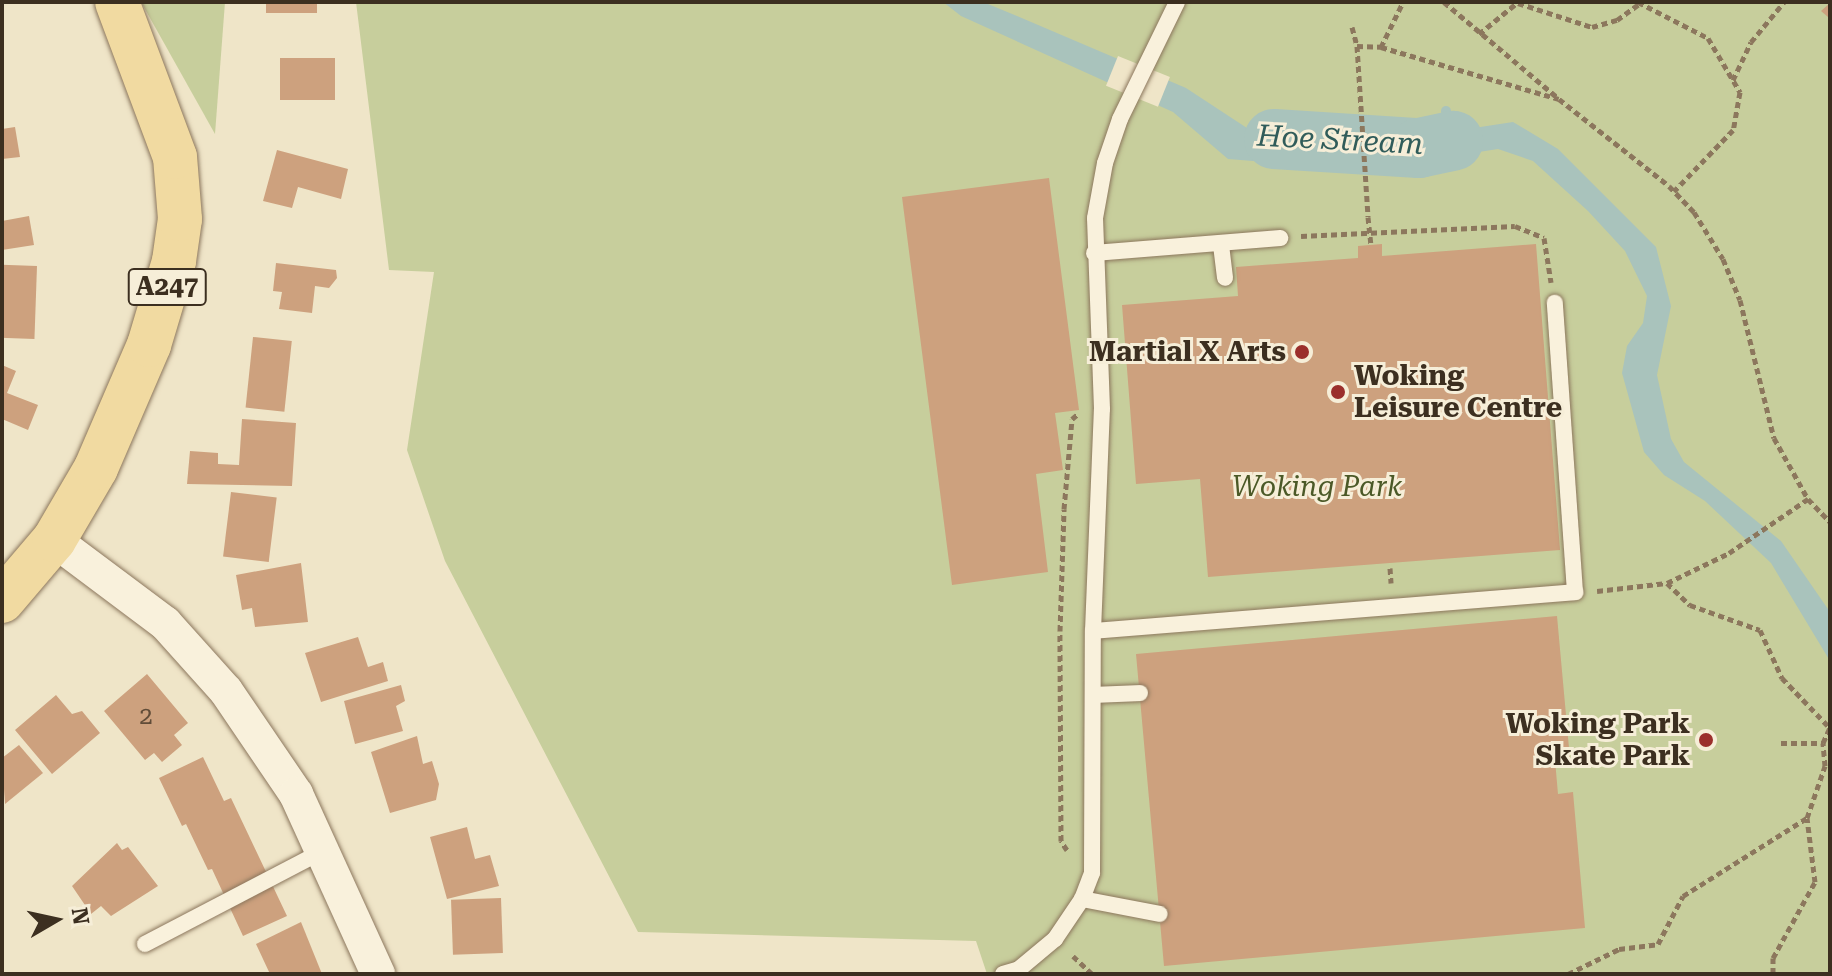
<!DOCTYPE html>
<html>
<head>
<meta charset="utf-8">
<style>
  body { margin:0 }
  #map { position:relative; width:1832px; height:976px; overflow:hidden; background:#efe5c8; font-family:"Roboto Serif",serif }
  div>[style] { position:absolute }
  .green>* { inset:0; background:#c7ce9c }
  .water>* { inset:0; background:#a9c3bc }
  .pier>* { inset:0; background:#efe5c8; transform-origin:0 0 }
  .stream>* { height:10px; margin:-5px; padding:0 5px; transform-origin:5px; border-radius:5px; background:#a9c3bc }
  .river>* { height:60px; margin:-30px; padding:0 30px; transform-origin:30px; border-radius:30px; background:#a9c3bc }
  .building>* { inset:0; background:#cda17e; transform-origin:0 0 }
  .path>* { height:5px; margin-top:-2.5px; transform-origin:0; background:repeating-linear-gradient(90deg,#8c775d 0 6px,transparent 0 10px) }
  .roads { filter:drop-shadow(0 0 2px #8c775d) drop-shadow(0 0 2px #8c775d) }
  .lane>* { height:16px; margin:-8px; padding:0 8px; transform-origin:8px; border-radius:8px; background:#f9f1dc }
  .street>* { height:34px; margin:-17px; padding:0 17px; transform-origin:17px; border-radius:17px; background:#f9f1dc }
  .primary>* { height:44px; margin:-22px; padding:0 22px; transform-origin:22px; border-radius:22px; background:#f1daa1 }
  .path-bridge>* { height:5px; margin-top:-2.5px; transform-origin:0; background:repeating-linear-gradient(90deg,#8c775d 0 6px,transparent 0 10px) }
  .dots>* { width:22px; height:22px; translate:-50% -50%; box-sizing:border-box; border:4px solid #f6eed8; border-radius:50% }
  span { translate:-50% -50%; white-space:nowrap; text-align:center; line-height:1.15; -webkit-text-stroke:6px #f6eed8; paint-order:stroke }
  .number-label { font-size:24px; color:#604c38 }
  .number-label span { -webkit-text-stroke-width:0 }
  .shield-label span { padding:2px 6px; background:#f6eed8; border:2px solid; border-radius:6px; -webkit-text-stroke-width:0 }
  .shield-label { font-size:26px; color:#3c2f20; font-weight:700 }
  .poi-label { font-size:28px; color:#3c2f20; font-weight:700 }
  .right { translate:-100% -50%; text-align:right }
  .left { translate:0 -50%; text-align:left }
  .park-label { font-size:28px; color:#4b5927; font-style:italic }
  .water-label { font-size:30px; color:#305c5a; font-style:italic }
  .frame { position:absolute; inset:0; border:4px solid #3c2f20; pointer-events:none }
  .north { position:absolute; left:16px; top:880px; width:80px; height:80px; -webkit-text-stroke:6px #f6eed8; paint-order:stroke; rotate:81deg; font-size:22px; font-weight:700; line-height:32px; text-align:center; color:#3c2f20 }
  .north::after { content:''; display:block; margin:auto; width:28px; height:36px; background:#3c2f20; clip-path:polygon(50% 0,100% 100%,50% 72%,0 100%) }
</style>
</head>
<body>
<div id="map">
  <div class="green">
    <i style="clip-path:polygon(141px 2px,225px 2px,215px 134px)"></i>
    <i style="clip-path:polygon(356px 2px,1830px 2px,1830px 974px,987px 974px,976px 941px,638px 932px,445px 561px,407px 450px,434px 272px,389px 270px)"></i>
  </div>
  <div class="water">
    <i style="clip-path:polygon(943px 2px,983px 2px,1017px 16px,1186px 88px,1250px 130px,1320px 118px,1352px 123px,1356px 155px,1320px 146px,1266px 162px,1228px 159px,1173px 112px,961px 16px)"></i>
    <i style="clip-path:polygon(1513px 122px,1558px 149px,1656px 247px,1671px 306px,1657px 375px,1671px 439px,1684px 462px,1781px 541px,1830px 612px,1830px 661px,1771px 563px,1705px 501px,1664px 475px,1644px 452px,1622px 373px,1627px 346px,1643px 323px,1647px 296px,1625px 251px,1588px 211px,1533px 161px,1498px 149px,1408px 163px,1370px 159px,1369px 130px,1402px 139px)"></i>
  </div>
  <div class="pier">
    <i style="left:1118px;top:56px;width:56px;height:32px;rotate:22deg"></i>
  </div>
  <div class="stream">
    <i style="left:1446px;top:111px;width:31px;rotate:84deg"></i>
  </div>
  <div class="river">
    <i style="left:1274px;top:139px;width:145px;rotate:3.6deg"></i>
    <i style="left:1419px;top:148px;width:35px;rotate:-12deg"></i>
  </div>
  <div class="building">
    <i style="left:266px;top:2px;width:51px;height:11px"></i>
    <i style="clip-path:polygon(1830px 3px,1830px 16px,1828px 17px,1821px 11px)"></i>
    <i style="left:280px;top:58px;width:55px;height:42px"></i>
    <i style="clip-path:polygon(15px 127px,20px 157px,2px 159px,2px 129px)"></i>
    <i style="clip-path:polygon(277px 150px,348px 169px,341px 199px,298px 187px,292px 208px,263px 201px)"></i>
    <i style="clip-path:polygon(1049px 178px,1079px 410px,1055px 413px,1063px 470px,1036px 474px,1048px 572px,952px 585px,902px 197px)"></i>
    <i style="clip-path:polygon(29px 216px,34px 245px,2px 250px,2px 221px)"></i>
    <i style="clip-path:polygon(1382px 244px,1382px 256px,1536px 244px,1560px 550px,1208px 577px,1200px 479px,1136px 484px,1122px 305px,1238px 296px,1236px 267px,1358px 258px,1358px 246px)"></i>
    <i style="clip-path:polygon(276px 263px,336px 270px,337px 278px,329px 288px,315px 286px,312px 313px,279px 309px,282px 292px,273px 291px)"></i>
    <i style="left:37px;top:266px;width:73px;height:35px;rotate:92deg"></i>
    <i style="left:253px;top:337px;width:39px;height:71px;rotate:6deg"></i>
    <i style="clip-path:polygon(2px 365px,16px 371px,7px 393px,38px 405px,28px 430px,2px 419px)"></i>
    <i style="clip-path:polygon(242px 419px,296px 423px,292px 486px,187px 484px,190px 451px,218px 453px,218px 464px,239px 465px)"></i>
    <i style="left:231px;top:492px;width:46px;height:65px;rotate:7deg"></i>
    <i style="clip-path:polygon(301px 563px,308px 622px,255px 627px,252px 608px,242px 610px,236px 575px)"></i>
    <i style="clip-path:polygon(1557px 616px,1570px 759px,1555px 760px,1558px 794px,1573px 792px,1585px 928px,1164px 966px,1136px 654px)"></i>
    <i style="clip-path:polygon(358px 637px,368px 667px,383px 662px,388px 681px,321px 702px,305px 653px)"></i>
    <i style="clip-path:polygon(147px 674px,188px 723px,174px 735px,182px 745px,162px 762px,154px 753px,145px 760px,104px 711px)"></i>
    <i style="clip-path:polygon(401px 685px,405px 701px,396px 706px,403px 731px,355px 744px,344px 701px)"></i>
    <i style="clip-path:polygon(56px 695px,72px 714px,82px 711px,100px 733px,52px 774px,15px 730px)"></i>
    <i style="clip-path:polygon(417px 736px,423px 764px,432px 761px,439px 784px,436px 800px,390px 813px,371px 752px)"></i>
    <i style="clip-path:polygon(19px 745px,43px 773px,5px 804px,2px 758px)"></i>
    <i style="clip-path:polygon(203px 757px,224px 801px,231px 798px,287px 916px,243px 936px,212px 869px,208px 870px,186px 824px,182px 826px,159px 778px)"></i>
    <i style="clip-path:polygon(467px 827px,475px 859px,490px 855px,499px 886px,447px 899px,430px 837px)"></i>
    <i style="clip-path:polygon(117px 843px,122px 850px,128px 847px,158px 886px,111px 916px,101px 906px,91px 914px,72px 886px)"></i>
    <i style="left:501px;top:898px;width:55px;height:50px;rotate:88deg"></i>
    <i style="clip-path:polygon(301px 922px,322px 974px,270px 974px,256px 944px)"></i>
  </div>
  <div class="path">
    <i style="left:1444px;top:2px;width:149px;rotate:40.1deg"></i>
    <i style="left:1638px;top:2px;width:79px;rotate:27.2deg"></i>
    <i style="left:1708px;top:38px;width:63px;rotate:59.3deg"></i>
    <i style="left:1740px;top:92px;width:39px;rotate:100deg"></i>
    <i style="left:1733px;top:130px;width:85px;rotate:134deg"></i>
    <i style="left:1518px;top:3px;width:78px;rotate:18deg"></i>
    <i style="left:1592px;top:27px;width:26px;rotate:-16deg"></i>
    <i style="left:1617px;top:20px;width:27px;rotate:-36deg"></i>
    <i style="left:1352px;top:27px;width:20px;rotate:75deg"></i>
    <i style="left:1357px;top:46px;width:24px;rotate:2deg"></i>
    <i style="left:1381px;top:47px;width:185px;rotate:16.3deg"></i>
    <i style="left:1559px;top:99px;width:140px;rotate:38.3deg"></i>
    <i style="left:1669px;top:186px;width:36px;rotate:46deg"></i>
    <i style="left:1694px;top:212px;width:55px;rotate:58.3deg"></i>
    <i style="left:1723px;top:259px;width:44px;rotate:67.5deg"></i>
    <i style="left:1740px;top:300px;width:142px;rotate:76.2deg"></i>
    <i style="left:1774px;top:438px;width:70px;rotate:60.9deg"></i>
    <i style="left:1808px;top:499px;width:32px;rotate:46deg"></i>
    <i style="left:1479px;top:34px;width:50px;rotate:-39.4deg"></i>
    <i style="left:1357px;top:46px;width:171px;rotate:86.3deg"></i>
    <i style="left:1381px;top:47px;width:50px;rotate:-63.9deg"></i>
    <i style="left:1733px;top:80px;width:42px;rotate:-64.7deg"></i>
    <i style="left:1751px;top:42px;width:52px;rotate:-50.5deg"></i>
    <i style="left:1301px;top:236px;width:214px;rotate:-2.7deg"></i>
    <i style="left:1515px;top:226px;width:31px;rotate:22deg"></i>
    <i style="left:1544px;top:238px;width:45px;rotate:81deg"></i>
    <i style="left:1390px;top:568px;width:15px;rotate:86deg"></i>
    <i style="left:1667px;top:583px;width:32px;rotate:44deg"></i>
    <i style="left:1690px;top:605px;width:74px;rotate:19.7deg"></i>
    <i style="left:1760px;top:630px;width:53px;rotate:65.4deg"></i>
    <i style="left:1782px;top:678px;width:68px;rotate:46.2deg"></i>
    <i style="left:1597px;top:591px;width:70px;rotate:-6.5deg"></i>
    <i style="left:1667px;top:583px;width:69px;rotate:-25.8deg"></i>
    <i style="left:1729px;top:553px;width:96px;rotate:-34.4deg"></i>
    <i style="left:1781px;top:743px;width:42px"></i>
    <i style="left:1067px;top:850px;width:11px;rotate:-124deg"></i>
    <i style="left:1061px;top:841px;width:210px;rotate:-90.3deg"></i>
    <i style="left:1060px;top:631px;width:122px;rotate:-88.1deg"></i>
    <i style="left:1064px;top:509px;width:90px;rotate:-84.9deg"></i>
    <i style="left:1072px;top:419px;width:9px;rotate:-41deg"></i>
    <i style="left:1073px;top:956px;width:26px;rotate:43deg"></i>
    <i style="left:1568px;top:974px;width:57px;rotate:-26.1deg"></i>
    <i style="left:1619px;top:949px;width:39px;rotate:-7deg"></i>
    <i style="left:1658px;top:944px;width:54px;rotate:-62.5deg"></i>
    <i style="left:1683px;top:896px;width:146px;rotate:-32.2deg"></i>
    <i style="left:1807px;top:818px;width:55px;rotate:-70.9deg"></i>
    <i style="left:1825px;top:766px;width:23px;rotate:-95deg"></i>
    <i style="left:1823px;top:743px;width:17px;rotate:-66deg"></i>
    <i style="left:1773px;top:974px;width:16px;rotate:-90deg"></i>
    <i style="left:1773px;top:958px;width:87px;rotate:-61.1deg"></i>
    <i style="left:1815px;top:882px;width:64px;rotate:-97.1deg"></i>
  </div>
  <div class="roads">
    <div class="lane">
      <i style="left:1221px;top:245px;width:33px;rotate:83deg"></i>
      <i style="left:1094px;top:253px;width:187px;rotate:-4.6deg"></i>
      <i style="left:1093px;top:631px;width:484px;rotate:-4.6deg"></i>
      <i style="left:1575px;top:592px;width:290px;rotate:-94deg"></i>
      <i style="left:1094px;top:695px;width:46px;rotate:-2.5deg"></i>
      <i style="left:1082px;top:899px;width:79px;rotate:10.9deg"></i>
      <i style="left:145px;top:944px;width:203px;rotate:-27.6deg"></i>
      <i style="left:1003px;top:974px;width:17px;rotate:-17deg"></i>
      <i style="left:1019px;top:969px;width:47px;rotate:-39.8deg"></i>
      <i style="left:1055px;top:939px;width:48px;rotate:-56deg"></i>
      <i style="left:1082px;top:899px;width:28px;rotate:-69deg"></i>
      <i style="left:1092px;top:873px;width:242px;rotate:-89.8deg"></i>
      <i style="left:1093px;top:631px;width:222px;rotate:-87.7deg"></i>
      <i style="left:1102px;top:409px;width:191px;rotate:-92.1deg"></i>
      <i style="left:1095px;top:218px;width:56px;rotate:-79.7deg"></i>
      <i style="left:1105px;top:163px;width:46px;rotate:-71.2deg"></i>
      <i style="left:1120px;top:119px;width:130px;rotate:-64deg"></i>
    </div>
    <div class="street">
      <i style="left:54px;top:540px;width:139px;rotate:36.8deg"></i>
      <i style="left:165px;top:623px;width:91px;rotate:48.1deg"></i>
      <i style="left:226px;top:691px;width:125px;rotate:55.8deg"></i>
      <i style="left:296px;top:794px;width:198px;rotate:65.5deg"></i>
    </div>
    <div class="primary">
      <i style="left:2px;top:601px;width:80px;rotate:-49.6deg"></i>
      <i style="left:54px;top:540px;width:83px;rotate:-59.7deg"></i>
      <i style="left:96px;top:468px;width:134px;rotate:-66.7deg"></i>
      <i style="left:149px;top:345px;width:88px;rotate:-73.4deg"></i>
      <i style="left:174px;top:261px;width:42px;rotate:-81.9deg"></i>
      <i style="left:180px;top:219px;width:62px;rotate:-94.6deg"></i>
      <i style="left:175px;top:157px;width:165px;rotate:-110.5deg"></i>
    </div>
  </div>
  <div class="path-bridge">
    <i style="left:1368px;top:217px;width:28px;rotate:84deg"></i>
  </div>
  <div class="dots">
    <i style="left:1302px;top:352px;background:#9b2f2c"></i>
    <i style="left:1338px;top:392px;background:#9b2f2c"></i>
    <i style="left:1706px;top:740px;background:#9b2f2c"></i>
  </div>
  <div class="number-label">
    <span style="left:146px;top:717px">2</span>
  </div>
  <div class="shield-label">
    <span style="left:167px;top:287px">A247</span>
  </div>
  <div class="poi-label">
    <span class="right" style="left:1286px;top:352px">Martial X Arts</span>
    <span class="left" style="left:1354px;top:392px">Woking<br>Leisure Centre</span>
    <span class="right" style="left:1690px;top:740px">Woking Park<br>Skate Park</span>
  </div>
  <div class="park-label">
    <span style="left:1317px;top:487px">Woking Park</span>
  </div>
  <div class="water-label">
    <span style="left:1340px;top:140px;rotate:3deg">Hoe Stream</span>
  </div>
  <div class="frame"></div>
  <div class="north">N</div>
</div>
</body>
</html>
